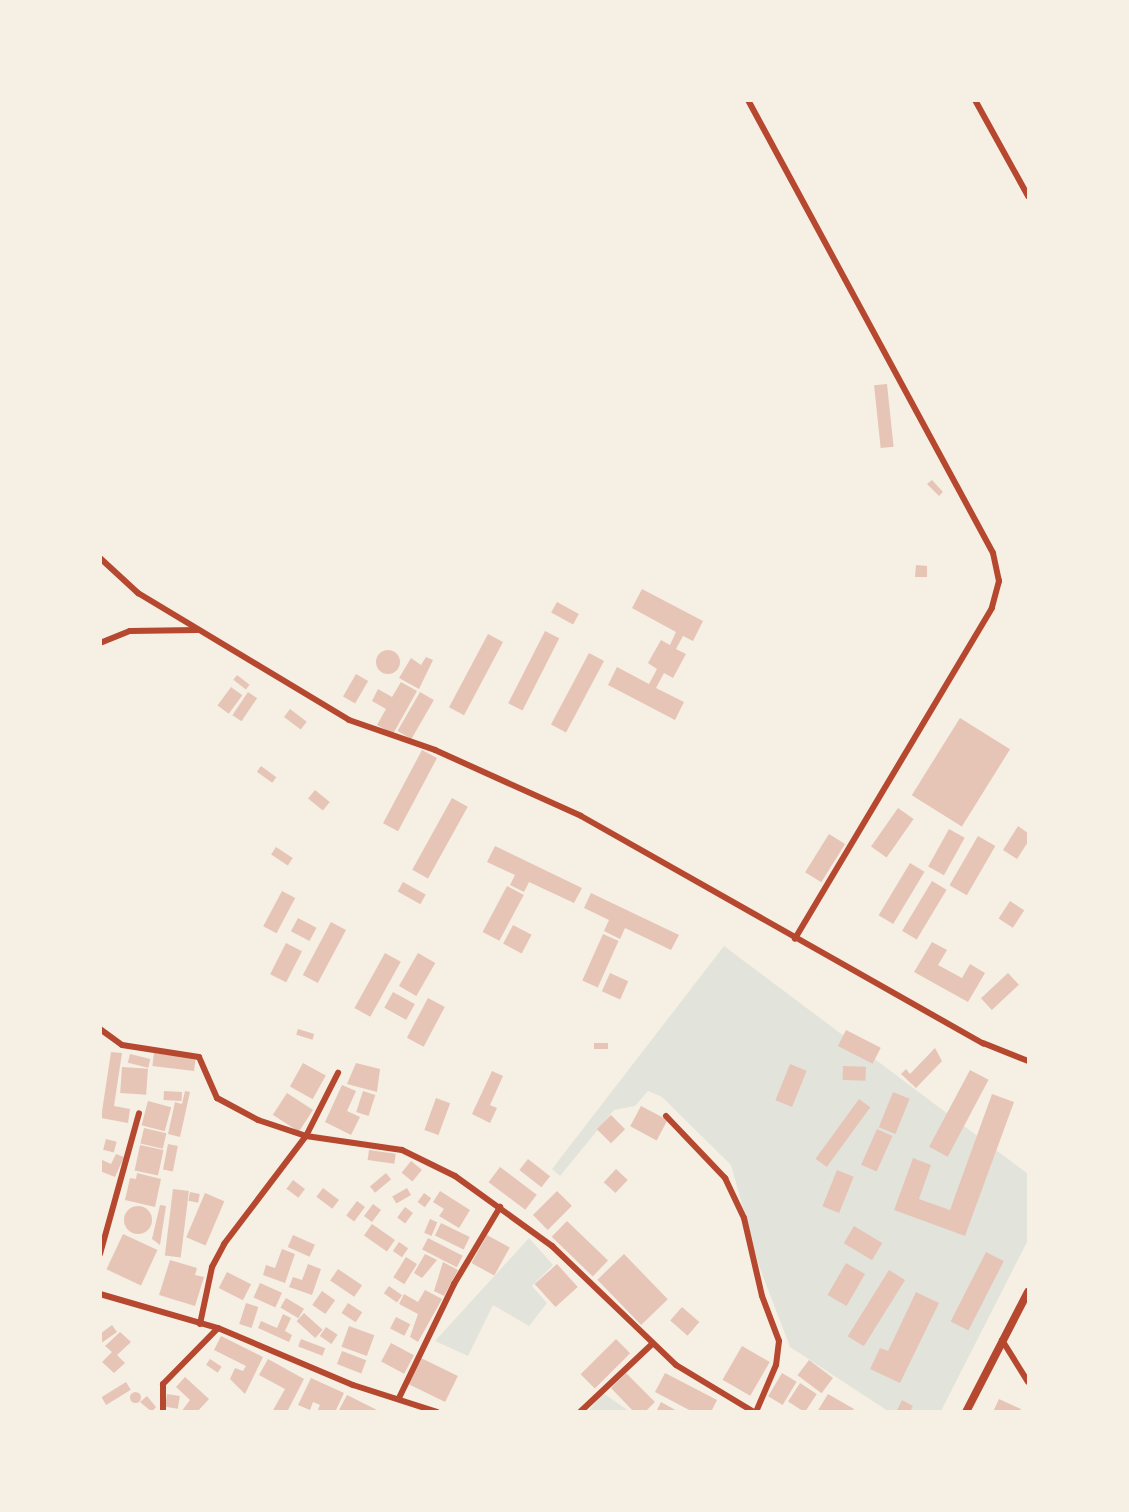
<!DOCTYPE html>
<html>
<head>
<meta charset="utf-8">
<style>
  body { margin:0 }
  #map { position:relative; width:1129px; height:1512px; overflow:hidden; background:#f6efe4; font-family:"Nunito Sans",sans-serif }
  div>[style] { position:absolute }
  .green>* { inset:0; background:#e2e4dc }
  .building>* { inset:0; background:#e6c5b7; transform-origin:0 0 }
  .round { border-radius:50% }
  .minor>* { height:6px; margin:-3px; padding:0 3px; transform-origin:3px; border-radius:3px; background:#b5482f }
  .tertiary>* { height:8px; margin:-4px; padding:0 4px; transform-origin:4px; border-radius:4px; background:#b5482f }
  span { translate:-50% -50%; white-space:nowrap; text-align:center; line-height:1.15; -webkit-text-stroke:6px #f6efe4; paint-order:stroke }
  .frame { position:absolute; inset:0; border:102px solid #f6efe4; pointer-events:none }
</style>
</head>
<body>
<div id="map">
  <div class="green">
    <i style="clip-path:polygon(724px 946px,1028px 1174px,1028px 1240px,941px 1411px,888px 1411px,790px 1347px,759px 1266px,731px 1165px,662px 1097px,648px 1091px,635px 1106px,614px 1110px,560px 1176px,552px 1169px)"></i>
    <i style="clip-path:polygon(529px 1238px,553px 1265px,532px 1286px,547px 1303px,529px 1326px,493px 1305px,468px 1356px,435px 1341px)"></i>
    <i style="clip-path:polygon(603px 1393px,629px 1411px,588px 1412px)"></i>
  </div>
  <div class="building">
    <i style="left:887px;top:384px;width:63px;height:13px;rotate:84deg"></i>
    <i style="clip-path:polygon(932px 480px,943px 492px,939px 496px,927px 484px)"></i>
    <i style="clip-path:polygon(916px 565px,927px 566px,927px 577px,915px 577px)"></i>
    <i style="clip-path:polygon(642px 589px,703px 621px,693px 641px,683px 636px,676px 649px,686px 654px,673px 678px,664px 673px,656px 688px,684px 702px,675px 720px,608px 685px,617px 667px,649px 684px,657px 669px,648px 663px,661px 640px,670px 645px,676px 632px,632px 608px)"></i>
    <i style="left:557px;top:602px;width:25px;height:12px;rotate:29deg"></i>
    <i style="left:545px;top:631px;width:16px;height:81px;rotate:27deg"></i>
    <i style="left:488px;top:634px;width:17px;height:83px;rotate:28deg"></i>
    <i class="round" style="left:376px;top:650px;width:24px;height:24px"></i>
    <i style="left:589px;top:653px;width:17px;height:81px;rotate:28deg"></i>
    <i style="clip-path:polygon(426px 657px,433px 660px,419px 689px,399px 678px,411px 658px,421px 665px)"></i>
    <i style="left:356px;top:674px;width:14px;height:26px;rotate:30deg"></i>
    <i style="left:237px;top:675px;width:16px;height:6px;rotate:38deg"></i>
    <i style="clip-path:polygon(401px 682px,417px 691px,393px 734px,377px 725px,386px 709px,372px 701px,378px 689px,392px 697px)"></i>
    <i style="left:231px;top:687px;width:14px;height:23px;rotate:36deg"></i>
    <i style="left:248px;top:692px;width:11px;height:28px;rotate:34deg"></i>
    <i style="left:420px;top:692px;width:16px;height:45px;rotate:30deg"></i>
    <i style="left:290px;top:709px;width:21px;height:10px;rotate:37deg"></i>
    <i style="left:960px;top:718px;width:59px;height:91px;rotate:32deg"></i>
    <i style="left:422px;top:750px;width:17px;height:83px;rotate:28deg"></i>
    <i style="left:261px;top:766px;width:19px;height:7px;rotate:36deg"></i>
    <i style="left:315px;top:790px;width:19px;height:11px;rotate:39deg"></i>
    <i style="left:452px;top:798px;width:18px;height:82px;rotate:29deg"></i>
    <i style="left:898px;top:808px;width:19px;height:47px;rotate:35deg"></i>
    <i style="clip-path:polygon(1018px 826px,1028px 833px,1028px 842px,1017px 859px,1003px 850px)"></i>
    <i style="left:949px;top:829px;width:18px;height:43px;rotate:29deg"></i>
    <i style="left:829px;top:834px;width:19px;height:45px;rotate:32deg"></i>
    <i style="left:978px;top:836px;width:20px;height:57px;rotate:30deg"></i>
    <i style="clip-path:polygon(495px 846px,582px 888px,574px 903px,529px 882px,524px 892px,510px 885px,515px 875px,487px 862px)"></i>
    <i style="left:276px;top:847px;width:20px;height:9px;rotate:33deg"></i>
    <i style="left:910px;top:863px;width:17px;height:61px;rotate:31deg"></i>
    <i style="left:932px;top:881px;width:17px;height:58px;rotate:31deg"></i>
    <i style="left:403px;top:882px;width:26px;height:11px;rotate:29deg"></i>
    <i style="left:507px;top:886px;width:19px;height:52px;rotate:28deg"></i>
    <i style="left:282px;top:891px;width:15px;height:40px;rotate:28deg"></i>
    <i style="clip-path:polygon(591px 893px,679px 935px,671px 950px,625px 928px,620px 939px,604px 931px,609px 920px,584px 908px)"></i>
    <i style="left:1010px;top:901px;width:17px;height:21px;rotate:33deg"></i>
    <i style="left:298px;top:918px;width:21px;height:15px;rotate:28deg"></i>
    <i style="left:331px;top:922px;width:17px;height:60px;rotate:28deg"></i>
    <i style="left:513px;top:925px;width:21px;height:21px;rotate:28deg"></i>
    <i style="left:603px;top:934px;width:17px;height:51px;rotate:24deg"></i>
    <i style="clip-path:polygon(932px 942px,947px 950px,938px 965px,962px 978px,970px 964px,985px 973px,968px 1002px,914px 972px)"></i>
    <i style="left:286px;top:943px;width:18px;height:35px;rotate:27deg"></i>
    <i style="left:385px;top:953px;width:18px;height:63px;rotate:29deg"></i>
    <i style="left:418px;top:953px;width:20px;height:38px;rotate:30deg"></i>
    <i style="left:610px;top:973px;width:20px;height:20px;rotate:24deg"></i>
    <i style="left:1008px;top:973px;width:16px;height:37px;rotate:47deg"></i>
    <i style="left:393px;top:992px;width:25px;height:18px;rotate:29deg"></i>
    <i style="left:428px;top:998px;width:19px;height:45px;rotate:28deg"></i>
    <i style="left:298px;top:1029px;width:17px;height:6px;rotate:17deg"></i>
    <i style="left:846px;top:1030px;width:39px;height:18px;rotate:27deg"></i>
    <i style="left:594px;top:1043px;width:14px;height:6px"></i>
    <i style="clip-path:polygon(935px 1048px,942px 1061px,916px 1088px,901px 1074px,906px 1069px,910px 1074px)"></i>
    <i style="clip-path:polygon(111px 1052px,122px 1053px,114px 1106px,130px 1109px,128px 1123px,101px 1118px)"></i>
    <i style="left:154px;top:1053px;width:42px;height:13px;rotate:7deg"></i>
    <i style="left:130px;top:1054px;width:21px;height:9px;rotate:14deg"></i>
    <i style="left:303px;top:1063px;width:26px;height:27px;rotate:29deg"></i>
    <i style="clip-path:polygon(356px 1063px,380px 1069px,377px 1092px,347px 1084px)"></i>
    <i style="left:790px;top:1064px;width:18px;height:39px;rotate:22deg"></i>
    <i style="left:843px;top:1066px;width:23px;height:14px;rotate:2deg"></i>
    <i style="left:122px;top:1067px;width:26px;height:26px;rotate:4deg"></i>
    <i style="left:970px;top:1070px;width:21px;height:87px;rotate:28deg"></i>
    <i style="clip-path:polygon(492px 1071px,503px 1076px,490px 1105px,497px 1108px,490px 1123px,472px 1114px)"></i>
    <i style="clip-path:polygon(342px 1085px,356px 1091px,347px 1111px,360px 1117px,351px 1135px,325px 1122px)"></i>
    <i style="left:164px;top:1091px;width:18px;height:9px;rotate:3deg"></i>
    <i style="clip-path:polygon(185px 1091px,190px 1092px,180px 1137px,168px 1134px,175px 1102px,182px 1104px)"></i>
    <i style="left:363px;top:1091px;width:13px;height:22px;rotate:18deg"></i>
    <i style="left:893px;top:1092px;width:18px;height:38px;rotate:22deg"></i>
    <i style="left:287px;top:1093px;width:31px;height:26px;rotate:33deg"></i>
    <i style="clip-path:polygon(992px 1094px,1014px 1102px,965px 1236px,894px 1210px,913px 1158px,931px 1165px,919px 1199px,950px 1210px)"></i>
    <i style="left:436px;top:1098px;width:15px;height:34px;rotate:20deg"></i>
    <i style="left:859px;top:1099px;width:14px;height:74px;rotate:36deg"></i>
    <i style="left:148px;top:1101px;width:24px;height:25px;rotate:15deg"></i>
    <i style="left:641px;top:1106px;width:30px;height:23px;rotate:28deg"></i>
    <i style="left:611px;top:1115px;width:20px;height:20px;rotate:45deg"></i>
    <i style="left:144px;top:1128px;width:23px;height:16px;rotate:13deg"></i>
    <i style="left:877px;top:1129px;width:17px;height:39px;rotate:24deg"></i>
    <i style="left:106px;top:1139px;width:11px;height:11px;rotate:15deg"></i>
    <i style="left:168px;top:1144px;width:10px;height:26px;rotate:11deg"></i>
    <i style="left:140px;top:1145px;width:24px;height:26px;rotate:12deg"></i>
    <i style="left:369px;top:1150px;width:27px;height:10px;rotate:8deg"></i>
    <i style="clip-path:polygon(116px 1154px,124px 1157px,115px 1177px,100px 1171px,100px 1159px,111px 1164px)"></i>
    <i style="left:528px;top:1159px;width:28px;height:14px;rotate:38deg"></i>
    <i style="left:411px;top:1161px;width:14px;height:15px;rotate:39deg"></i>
    <i style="left:500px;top:1167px;width:46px;height:19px;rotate:37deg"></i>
    <i style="left:616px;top:1169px;width:16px;height:18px;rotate:43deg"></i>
    <i style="left:837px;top:1170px;width:18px;height:39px;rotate:22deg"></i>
    <i style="clip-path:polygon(137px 1173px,161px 1179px,155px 1207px,125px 1200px,130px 1178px,136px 1179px)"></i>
    <i style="left:386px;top:1173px;width:8px;height:21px;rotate:50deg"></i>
    <i style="left:293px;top:1180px;width:15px;height:11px;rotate:37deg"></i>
    <i style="left:323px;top:1188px;width:20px;height:11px;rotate:37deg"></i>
    <i style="left:407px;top:1188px;width:8px;height:17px;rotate:60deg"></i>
    <i style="left:173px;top:1189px;width:16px;height:67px;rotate:7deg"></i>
    <i style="clip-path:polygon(440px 1191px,470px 1210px,459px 1228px,439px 1216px,444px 1209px,433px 1202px)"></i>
    <i style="left:557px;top:1191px;width:21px;height:34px;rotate:45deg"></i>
    <i style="left:190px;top:1192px;width:10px;height:9px;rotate:11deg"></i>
    <i style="left:205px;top:1193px;width:21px;height:48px;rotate:23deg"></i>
    <i style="left:424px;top:1193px;width:9px;height:11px;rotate:36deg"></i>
    <i style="left:357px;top:1201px;width:10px;height:18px;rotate:37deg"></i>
    <i style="left:373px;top:1204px;width:10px;height:15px;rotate:37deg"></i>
    <i style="clip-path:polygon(160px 1205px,166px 1206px,160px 1245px,152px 1239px)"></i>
    <i class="round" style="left:124px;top:1206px;width:28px;height:28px"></i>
    <i style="left:405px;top:1207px;width:10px;height:13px;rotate:37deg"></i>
    <i style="left:430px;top:1219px;width:8px;height:15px;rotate:23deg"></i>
    <i style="left:567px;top:1221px;width:57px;height:22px;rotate:44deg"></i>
    <i style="left:441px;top:1223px;width:32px;height:14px;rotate:26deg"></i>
    <i style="left:372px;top:1224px;width:28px;height:14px;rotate:35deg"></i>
    <i style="left:854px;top:1226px;width:33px;height:20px;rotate:31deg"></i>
    <i style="left:123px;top:1234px;width:38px;height:39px;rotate:25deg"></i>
    <i style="left:293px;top:1235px;width:24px;height:13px;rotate:24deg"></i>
    <i style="left:487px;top:1235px;width:26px;height:32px;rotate:29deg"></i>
    <i style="left:428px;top:1238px;width:39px;height:13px;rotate:27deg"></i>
    <i style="left:399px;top:1242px;width:11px;height:11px;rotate:34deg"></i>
    <i style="clip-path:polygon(282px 1249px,295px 1254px,285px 1283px,263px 1275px,266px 1265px,275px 1268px)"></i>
    <i style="left:986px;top:1252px;width:20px;height:78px;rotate:27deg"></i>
    <i style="clip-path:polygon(425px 1254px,437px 1260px,422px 1278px,414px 1273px)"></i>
    <i style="left:624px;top:1254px;width:63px;height:37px;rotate:46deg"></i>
    <i style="left:406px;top:1257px;width:13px;height:24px;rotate:32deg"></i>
    <i style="clip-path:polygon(170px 1260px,197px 1268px,195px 1275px,204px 1277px,195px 1306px,159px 1295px)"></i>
    <i style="clip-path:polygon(443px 1262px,458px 1270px,444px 1296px,434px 1291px)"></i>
    <i style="left:846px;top:1263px;width:22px;height:37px;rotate:30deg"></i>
    <i style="clip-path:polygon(308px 1264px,321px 1269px,312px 1295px,289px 1287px,293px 1277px,302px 1280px)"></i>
    <i style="left:557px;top:1264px;width:31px;height:30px;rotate:48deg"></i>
    <i style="left:338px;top:1269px;width:29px;height:14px;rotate:34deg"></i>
    <i style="left:889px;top:1270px;width:19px;height:78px;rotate:32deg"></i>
    <i style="left:227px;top:1272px;width:27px;height:18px;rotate:27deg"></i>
    <i style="left:260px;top:1283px;width:24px;height:16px;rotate:24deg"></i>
    <i style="left:389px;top:1286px;width:16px;height:9px;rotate:35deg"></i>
    <i style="clip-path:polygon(425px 1290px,442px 1299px,418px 1342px,410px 1337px,418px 1314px,399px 1304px,404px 1294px,418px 1302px)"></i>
    <i style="left:322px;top:1291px;width:16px;height:17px;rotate:35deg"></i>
    <i style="clip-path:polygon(916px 1292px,939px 1303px,900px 1383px,870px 1369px,880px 1348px,888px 1351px)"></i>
    <i style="left:286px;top:1298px;width:21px;height:11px;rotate:31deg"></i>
    <i style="left:246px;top:1303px;width:13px;height:22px;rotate:18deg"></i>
    <i style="left:348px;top:1303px;width:17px;height:12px;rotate:33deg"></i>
    <i style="left:682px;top:1307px;width:23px;height:18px;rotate:41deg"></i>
    <i style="left:304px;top:1313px;width:25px;height:11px;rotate:42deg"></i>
    <i style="clip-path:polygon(283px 1314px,291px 1318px,285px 1331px,292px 1335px,289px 1342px,258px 1328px,261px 1321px,277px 1328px)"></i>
    <i style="left:396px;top:1317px;width:16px;height:13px;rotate:27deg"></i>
    <i style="clip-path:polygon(112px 1325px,117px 1332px,100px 1344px,100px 1334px)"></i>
    <i style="left:349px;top:1326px;width:27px;height:22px;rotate:20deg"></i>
    <i style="left:326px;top:1327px;width:14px;height:11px;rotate:34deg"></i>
    <i style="clip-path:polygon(120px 1332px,131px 1342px,117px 1355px,125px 1363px,114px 1373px,102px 1362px,112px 1352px,105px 1346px)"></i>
    <i style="clip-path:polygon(221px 1336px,263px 1357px,245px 1394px,230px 1379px,235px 1368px,243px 1371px,246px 1366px,214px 1350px)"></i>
    <i style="left:301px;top:1339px;width:26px;height:8px;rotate:21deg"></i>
    <i style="left:616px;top:1339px;width:20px;height:50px;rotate:45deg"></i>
    <i style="left:391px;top:1343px;width:26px;height:21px;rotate:28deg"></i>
    <i style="left:742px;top:1346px;width:32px;height:39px;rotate:30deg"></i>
    <i style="left:342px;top:1351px;width:26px;height:14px;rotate:21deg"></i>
    <i style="left:421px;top:1358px;width:41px;height:29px;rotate:26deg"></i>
    <i style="left:210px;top:1359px;width:14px;height:7px;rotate:34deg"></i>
    <i style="clip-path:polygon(268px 1359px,304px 1379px,287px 1412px,272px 1412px,285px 1389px,259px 1375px)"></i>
    <i style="left:809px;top:1360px;width:30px;height:19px;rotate:37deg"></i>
    <i style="clip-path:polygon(626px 1373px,655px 1402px,645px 1412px,634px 1412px,611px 1388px)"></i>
    <i style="clip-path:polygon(665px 1373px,717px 1400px,711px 1412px,693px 1412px,655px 1392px)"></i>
    <i style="left:782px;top:1373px;width:17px;height:27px;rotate:31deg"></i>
    <i style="clip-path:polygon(185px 1377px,209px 1399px,197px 1412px,181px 1412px,190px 1400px,176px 1387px)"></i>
    <i style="clip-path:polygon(311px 1378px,344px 1393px,335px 1412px,317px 1412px,320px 1405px,313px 1402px,310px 1410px,298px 1405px)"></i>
    <i style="left:126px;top:1382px;width:9px;height:29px;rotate:58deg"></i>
    <i style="left:800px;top:1383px;width:20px;height:22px;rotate:33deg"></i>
    <i class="round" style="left:129.5px;top:1391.5px;width:11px;height:11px"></i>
    <i style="left:167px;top:1394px;width:13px;height:13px;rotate:9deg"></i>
    <i style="clip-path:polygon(828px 1394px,854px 1409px,852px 1412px,817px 1412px)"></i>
    <i style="clip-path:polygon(347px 1395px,377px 1410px,376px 1412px,338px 1412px)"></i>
    <i style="clip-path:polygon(147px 1396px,156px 1407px,152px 1412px,140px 1402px)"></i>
    <i style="clip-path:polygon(999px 1399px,1021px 1409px,1020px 1412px,993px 1412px)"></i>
    <i style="clip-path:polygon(902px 1400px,913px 1406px,910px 1412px,896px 1412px)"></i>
    <i style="clip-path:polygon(661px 1402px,679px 1412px,656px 1412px)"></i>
  </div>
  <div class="minor">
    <i style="left:748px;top:100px;width:515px;rotate:61.59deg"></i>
    <i style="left:993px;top:553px;width:29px;rotate:78deg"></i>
    <i style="left:999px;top:581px;width:28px;rotate:105deg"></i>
    <i style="left:992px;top:608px;width:385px;rotate:120.8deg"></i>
    <i style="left:975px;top:100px;width:110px;rotate:61.1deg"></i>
    <i style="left:100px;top:558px;width:52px;rotate:42.6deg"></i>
    <i style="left:138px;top:593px;width:246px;rotate:31deg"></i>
    <i style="left:349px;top:720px;width:91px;rotate:19.2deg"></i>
    <i style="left:435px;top:750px;width:160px;rotate:24.3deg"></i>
    <i style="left:581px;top:816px;width:462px;rotate:29.5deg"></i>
    <i style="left:983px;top:1043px;width:48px;rotate:21.8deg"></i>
    <i style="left:100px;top:643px;width:32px;rotate:-22deg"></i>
    <i style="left:130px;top:631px;width:67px;rotate:-0.9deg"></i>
    <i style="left:100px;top:1029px;width:27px;rotate:36deg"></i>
    <i style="left:122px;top:1045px;width:78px;rotate:8.9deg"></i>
    <i style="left:199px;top:1057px;width:45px;rotate:66.3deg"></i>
    <i style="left:217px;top:1098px;width:47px;rotate:28.2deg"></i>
    <i style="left:258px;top:1120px;width:51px;rotate:18.4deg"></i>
    <i style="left:306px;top:1136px;width:97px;rotate:8.3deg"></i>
    <i style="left:402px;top:1150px;width:59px;rotate:26.1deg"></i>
    <i style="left:455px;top:1176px;width:120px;rotate:35.8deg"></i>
    <i style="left:552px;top:1246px;width:172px;rotate:43.8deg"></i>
    <i style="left:676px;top:1365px;width:91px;rotate:31.1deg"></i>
    <i style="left:666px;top:1116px;width:86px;rotate:46.4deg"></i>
    <i style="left:725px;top:1178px;width:44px;rotate:64.6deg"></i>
    <i style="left:744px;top:1218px;width:80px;rotate:77deg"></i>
    <i style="left:762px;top:1296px;width:48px;rotate:69.3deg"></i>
    <i style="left:779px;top:1341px;width:24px;rotate:97deg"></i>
    <i style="left:776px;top:1365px;width:51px;rotate:113.1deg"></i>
    <i style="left:100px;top:1254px;width:146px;rotate:-74.5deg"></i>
    <i style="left:100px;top:1294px;width:123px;rotate:16.1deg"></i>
    <i style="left:218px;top:1328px;width:147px;rotate:22.9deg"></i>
    <i style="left:353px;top:1385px;width:88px;rotate:17.8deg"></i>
    <i style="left:200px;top:1324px;width:58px;rotate:-78.1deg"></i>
    <i style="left:212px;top:1267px;width:26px;rotate:-62deg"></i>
    <i style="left:224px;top:1244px;width:136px;rotate:-52.8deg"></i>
    <i style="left:306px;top:1136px;width:71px;rotate:-63.1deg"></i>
    <i style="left:1002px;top:1340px;width:49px;rotate:58.2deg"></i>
    <i style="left:399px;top:1398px;width:127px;rotate:-64.2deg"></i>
    <i style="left:454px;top:1284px;width:90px;rotate:-59.1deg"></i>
    <i style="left:163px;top:1412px;width:28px;rotate:-90deg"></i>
    <i style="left:163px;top:1384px;width:78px;rotate:-45.5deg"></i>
    <i style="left:580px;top:1412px;width:98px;rotate:-43.3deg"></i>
  </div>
  <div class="tertiary">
    <i style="left:966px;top:1412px;width:135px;rotate:-62.7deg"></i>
  </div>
  <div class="frame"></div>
</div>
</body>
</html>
